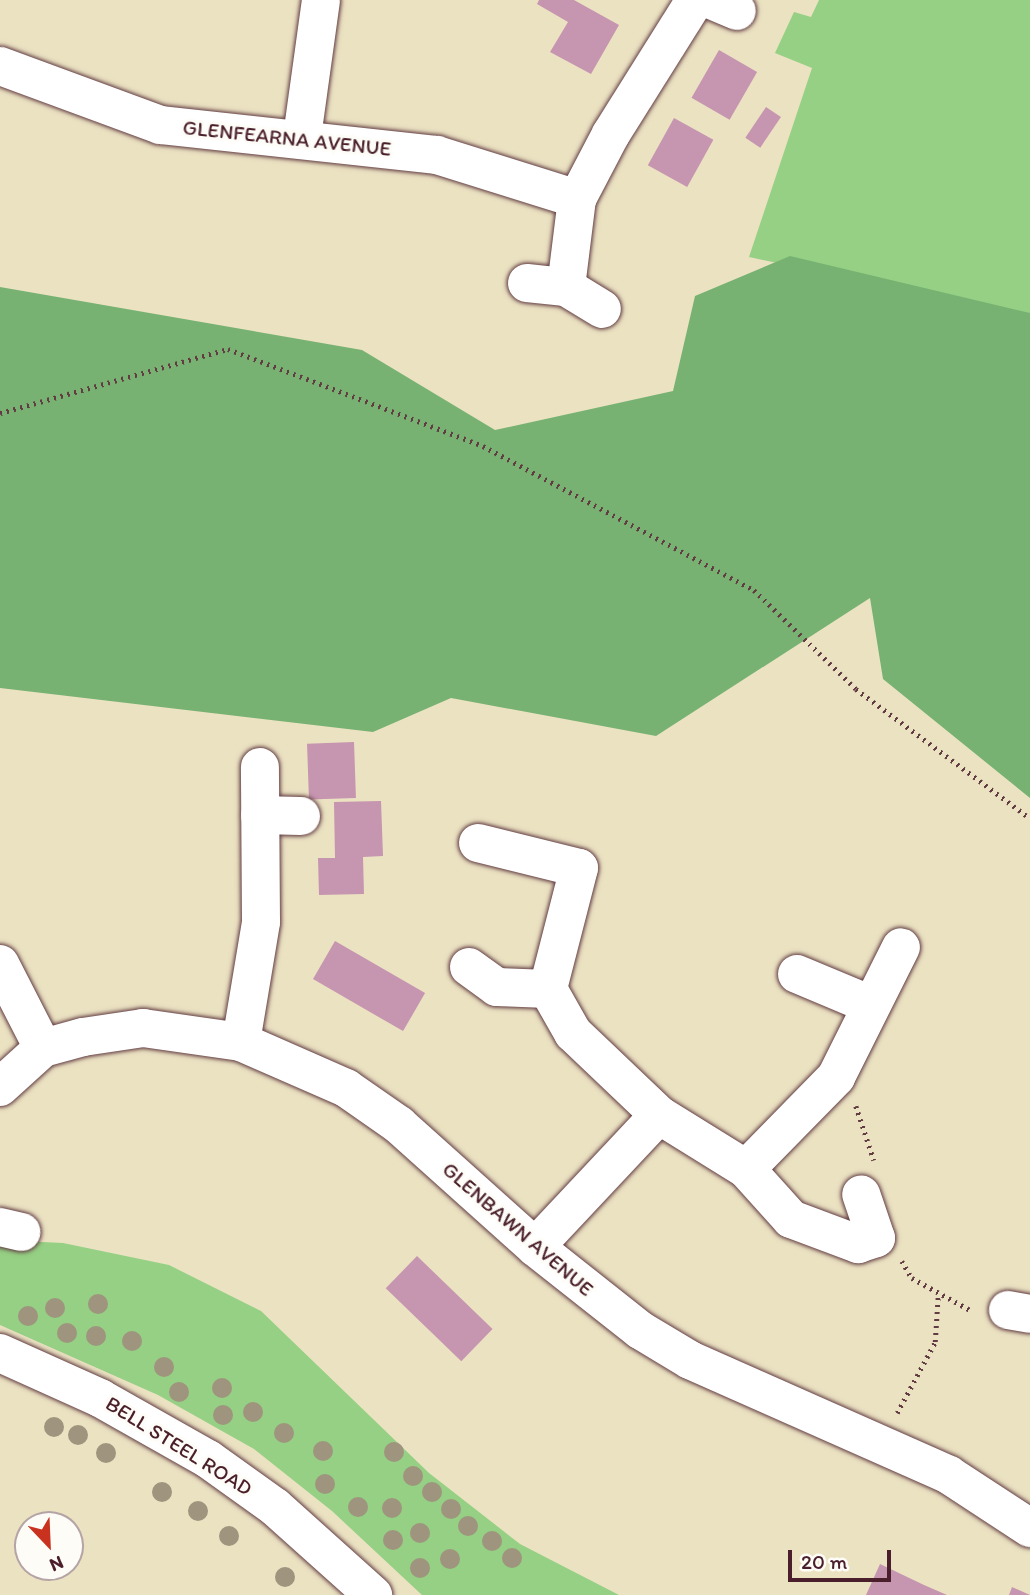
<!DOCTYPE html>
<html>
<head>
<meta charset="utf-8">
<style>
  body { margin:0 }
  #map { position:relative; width:1030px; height:1595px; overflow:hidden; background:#ebe2c2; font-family:Itim,sans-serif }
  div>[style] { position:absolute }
  .green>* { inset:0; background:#95d084 }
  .forest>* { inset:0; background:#78b272 }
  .building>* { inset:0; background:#c695b0; transform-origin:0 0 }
  .path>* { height:4.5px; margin-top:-2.25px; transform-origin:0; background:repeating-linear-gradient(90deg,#623c42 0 2px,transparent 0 7px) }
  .roads { filter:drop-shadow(0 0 2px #623c42) drop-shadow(0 0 2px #623c42) }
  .minor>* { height:38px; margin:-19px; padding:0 19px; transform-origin:19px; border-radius:19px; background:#fff }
  .trees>* { width:20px; height:20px; margin:-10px; border-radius:50%; background:#9f947e }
  span { translate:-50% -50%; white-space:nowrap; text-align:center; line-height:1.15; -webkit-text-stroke:6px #fdfcf7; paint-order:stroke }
  .street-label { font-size:21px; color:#4a1f2b }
  .north { position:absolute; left:14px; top:1511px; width:70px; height:70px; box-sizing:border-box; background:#fdfcf7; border:2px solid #b5a4a5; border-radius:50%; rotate:157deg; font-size:19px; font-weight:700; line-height:28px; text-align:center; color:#4a1f2b }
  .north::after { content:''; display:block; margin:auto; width:24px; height:32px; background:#c8321e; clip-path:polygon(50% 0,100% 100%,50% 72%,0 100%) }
  .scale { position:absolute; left:788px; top:1550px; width:103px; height:32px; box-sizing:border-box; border:4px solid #4a1f2b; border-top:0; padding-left:9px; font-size:21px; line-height:24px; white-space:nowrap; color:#4a1f2b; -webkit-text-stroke:5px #fdfcf7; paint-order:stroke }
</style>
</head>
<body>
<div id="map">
  <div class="green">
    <i style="clip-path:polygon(819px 0,1030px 0,1030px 317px,749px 257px,812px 68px,775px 53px,794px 12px,811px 17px)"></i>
    <i style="clip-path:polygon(0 1240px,63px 1243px,169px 1265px,261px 1311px,429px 1473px,520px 1544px,619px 1595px,422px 1595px,332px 1511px,254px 1449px,158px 1395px,0 1325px)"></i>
  </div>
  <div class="forest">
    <i style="clip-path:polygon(790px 256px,1030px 313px,1030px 798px,883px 679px,870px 598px,656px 736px,451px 698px,373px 732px,0 688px,0 287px,362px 350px,495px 430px,673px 391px,695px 296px)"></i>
  </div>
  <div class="building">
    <i style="clip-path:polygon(539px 0,574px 0,619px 25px,591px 74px,550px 52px,568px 22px,537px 4px)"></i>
    <i style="left:719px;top:50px;width:44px;height:55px;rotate:30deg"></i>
    <i style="left:766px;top:107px;width:18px;height:37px;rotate:34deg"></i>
    <i style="left:674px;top:118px;width:45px;height:54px;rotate:29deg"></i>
    <i style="left:354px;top:742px;width:56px;height:47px;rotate:88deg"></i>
    <i style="clip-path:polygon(381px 801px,383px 856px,363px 857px,364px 894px,319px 895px,318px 858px,335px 858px,334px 802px)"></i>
    <i style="left:335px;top:941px;width:104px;height:44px;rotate:30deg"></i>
    <i style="left:417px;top:1256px;width:105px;height:45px;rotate:44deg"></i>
    <i style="clip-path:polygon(880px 1564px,924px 1585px,947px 1595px,866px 1595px)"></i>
    <i style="clip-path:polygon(1012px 1587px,1030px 1595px,1009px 1595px)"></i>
  </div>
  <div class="path">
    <i style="left:0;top:413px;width:237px;rotate:-15.7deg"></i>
    <i style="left:228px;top:349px;width:273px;rotate:20.8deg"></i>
    <i style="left:483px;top:446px;width:307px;rotate:28deg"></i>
    <i style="left:754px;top:590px;width:142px;rotate:44.1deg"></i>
    <i style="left:856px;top:689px;width:217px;rotate:36.6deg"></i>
    <i style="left:856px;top:1106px;width:57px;rotate:71.6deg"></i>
    <i style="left:902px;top:1261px;width:20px;rotate:60deg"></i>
    <i style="left:912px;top:1278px;width:68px;rotate:28.8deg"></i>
    <i style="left:897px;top:1413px;width:81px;rotate:-61.8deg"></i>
    <i style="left:935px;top:1342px;width:46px;rotate:-86.3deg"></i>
  </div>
  <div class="roads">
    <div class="minor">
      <i style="left:711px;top:0;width:28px;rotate:23deg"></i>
      <i style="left:0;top:66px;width:171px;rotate:20.2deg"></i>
      <i style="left:160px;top:125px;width:279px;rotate:6.2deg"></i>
      <i style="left:437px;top:155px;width:147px;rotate:17.4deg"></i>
      <i style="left:302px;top:137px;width:138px;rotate:-82.1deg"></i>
      <i style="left:527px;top:283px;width:39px;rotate:6deg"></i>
      <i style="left:566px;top:287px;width:42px;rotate:31.4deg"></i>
      <i style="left:566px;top:287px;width:89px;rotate:-82.9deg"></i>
      <i style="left:577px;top:199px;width:73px;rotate:-62.4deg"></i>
      <i style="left:611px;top:134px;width:158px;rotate:-57.9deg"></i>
      <i style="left:260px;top:815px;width:41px;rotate:1.4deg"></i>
      <i style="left:478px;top:843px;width:104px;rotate:13.9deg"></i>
      <i style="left:579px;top:868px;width:125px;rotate:104.4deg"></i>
      <i style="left:548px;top:989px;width:51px;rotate:60.4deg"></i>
      <i style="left:573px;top:1033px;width:119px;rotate:43.6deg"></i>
      <i style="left:659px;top:1115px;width:102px;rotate:31.8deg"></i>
      <i style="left:746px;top:1169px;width:67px;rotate:48deg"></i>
      <i style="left:791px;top:1219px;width:72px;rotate:20.5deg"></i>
      <i style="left:858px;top:1244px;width:19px;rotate:-18deg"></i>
      <i style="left:876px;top:1238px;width:46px;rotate:-108.8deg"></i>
      <i style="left:0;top:964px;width:94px;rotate:62.9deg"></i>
      <i style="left:469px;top:967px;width:34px;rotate:36deg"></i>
      <i style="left:497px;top:987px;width:51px;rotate:2.2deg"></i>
      <i style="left:797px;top:974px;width:80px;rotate:22.7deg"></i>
      <i style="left:241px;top:1042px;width:122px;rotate:-80.5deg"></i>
      <i style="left:261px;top:922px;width:155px;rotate:-90.4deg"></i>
      <i style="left:0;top:1087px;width:58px;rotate:-42.2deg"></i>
      <i style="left:43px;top:1048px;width:41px;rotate:-15.4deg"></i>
      <i style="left:83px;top:1037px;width:61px;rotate:-8.5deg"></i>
      <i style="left:143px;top:1028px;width:99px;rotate:8.1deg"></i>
      <i style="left:241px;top:1042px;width:115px;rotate:23.7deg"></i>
      <i style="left:346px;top:1088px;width:65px;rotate:34.9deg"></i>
      <i style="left:399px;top:1125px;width:183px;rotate:41.9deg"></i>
      <i style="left:535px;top:1247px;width:134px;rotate:38.3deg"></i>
      <i style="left:640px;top:1330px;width:58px;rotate:31deg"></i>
      <i style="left:690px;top:1360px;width:283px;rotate:23.9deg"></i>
      <i style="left:949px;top:1475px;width:97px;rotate:33.2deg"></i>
      <i style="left:746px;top:1169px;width:129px;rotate:-45.6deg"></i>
      <i style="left:836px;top:1077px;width:145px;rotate:-63.4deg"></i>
      <i style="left:0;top:1227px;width:22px;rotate:13deg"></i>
      <i style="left:535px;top:1247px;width:181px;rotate:-46.8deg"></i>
      <i style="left:1008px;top:1310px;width:22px;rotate:10deg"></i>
      <i style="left:0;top:1353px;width:110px;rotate:24.2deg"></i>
      <i style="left:100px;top:1398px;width:124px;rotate:29.5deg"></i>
      <i style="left:208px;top:1459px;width:82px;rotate:35.6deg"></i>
      <i style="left:275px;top:1507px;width:132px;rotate:41.9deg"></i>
    </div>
  </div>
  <div class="trees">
    <i style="left:98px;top:1304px"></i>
    <i style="left:55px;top:1308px"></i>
    <i style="left:28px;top:1316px"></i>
    <i style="left:67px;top:1333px"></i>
    <i style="left:96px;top:1336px"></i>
    <i style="left:132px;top:1341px"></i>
    <i style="left:164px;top:1367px"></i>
    <i style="left:222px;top:1388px"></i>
    <i style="left:179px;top:1392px"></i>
    <i style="left:253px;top:1412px"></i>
    <i style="left:223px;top:1415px"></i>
    <i style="left:54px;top:1427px"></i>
    <i style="left:284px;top:1433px"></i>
    <i style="left:78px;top:1435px"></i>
    <i style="left:323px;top:1451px"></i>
    <i style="left:394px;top:1452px"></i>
    <i style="left:106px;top:1453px"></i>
    <i style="left:413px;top:1476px"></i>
    <i style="left:325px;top:1484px"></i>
    <i style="left:162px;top:1492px"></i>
    <i style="left:432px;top:1492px"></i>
    <i style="left:358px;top:1507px"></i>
    <i style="left:392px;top:1508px"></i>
    <i style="left:451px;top:1509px"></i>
    <i style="left:198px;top:1511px"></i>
    <i style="left:468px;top:1526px"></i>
    <i style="left:420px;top:1533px"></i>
    <i style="left:229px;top:1536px"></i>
    <i style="left:393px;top:1540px"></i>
    <i style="left:492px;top:1541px"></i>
    <i style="left:512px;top:1558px"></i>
    <i style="left:450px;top:1559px"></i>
    <i style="left:420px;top:1568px"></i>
    <i style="left:285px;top:1577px"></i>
  </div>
  <div class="street-label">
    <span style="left:287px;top:138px;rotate:6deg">GLENFEARNA AVENUE</span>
    <span style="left:518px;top:1229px;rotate:41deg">GLENBAWN AVENUE</span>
    <span style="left:179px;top:1446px;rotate:32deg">BELL STEEL ROAD</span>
  </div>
  <div class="north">N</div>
  <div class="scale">20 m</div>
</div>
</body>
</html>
